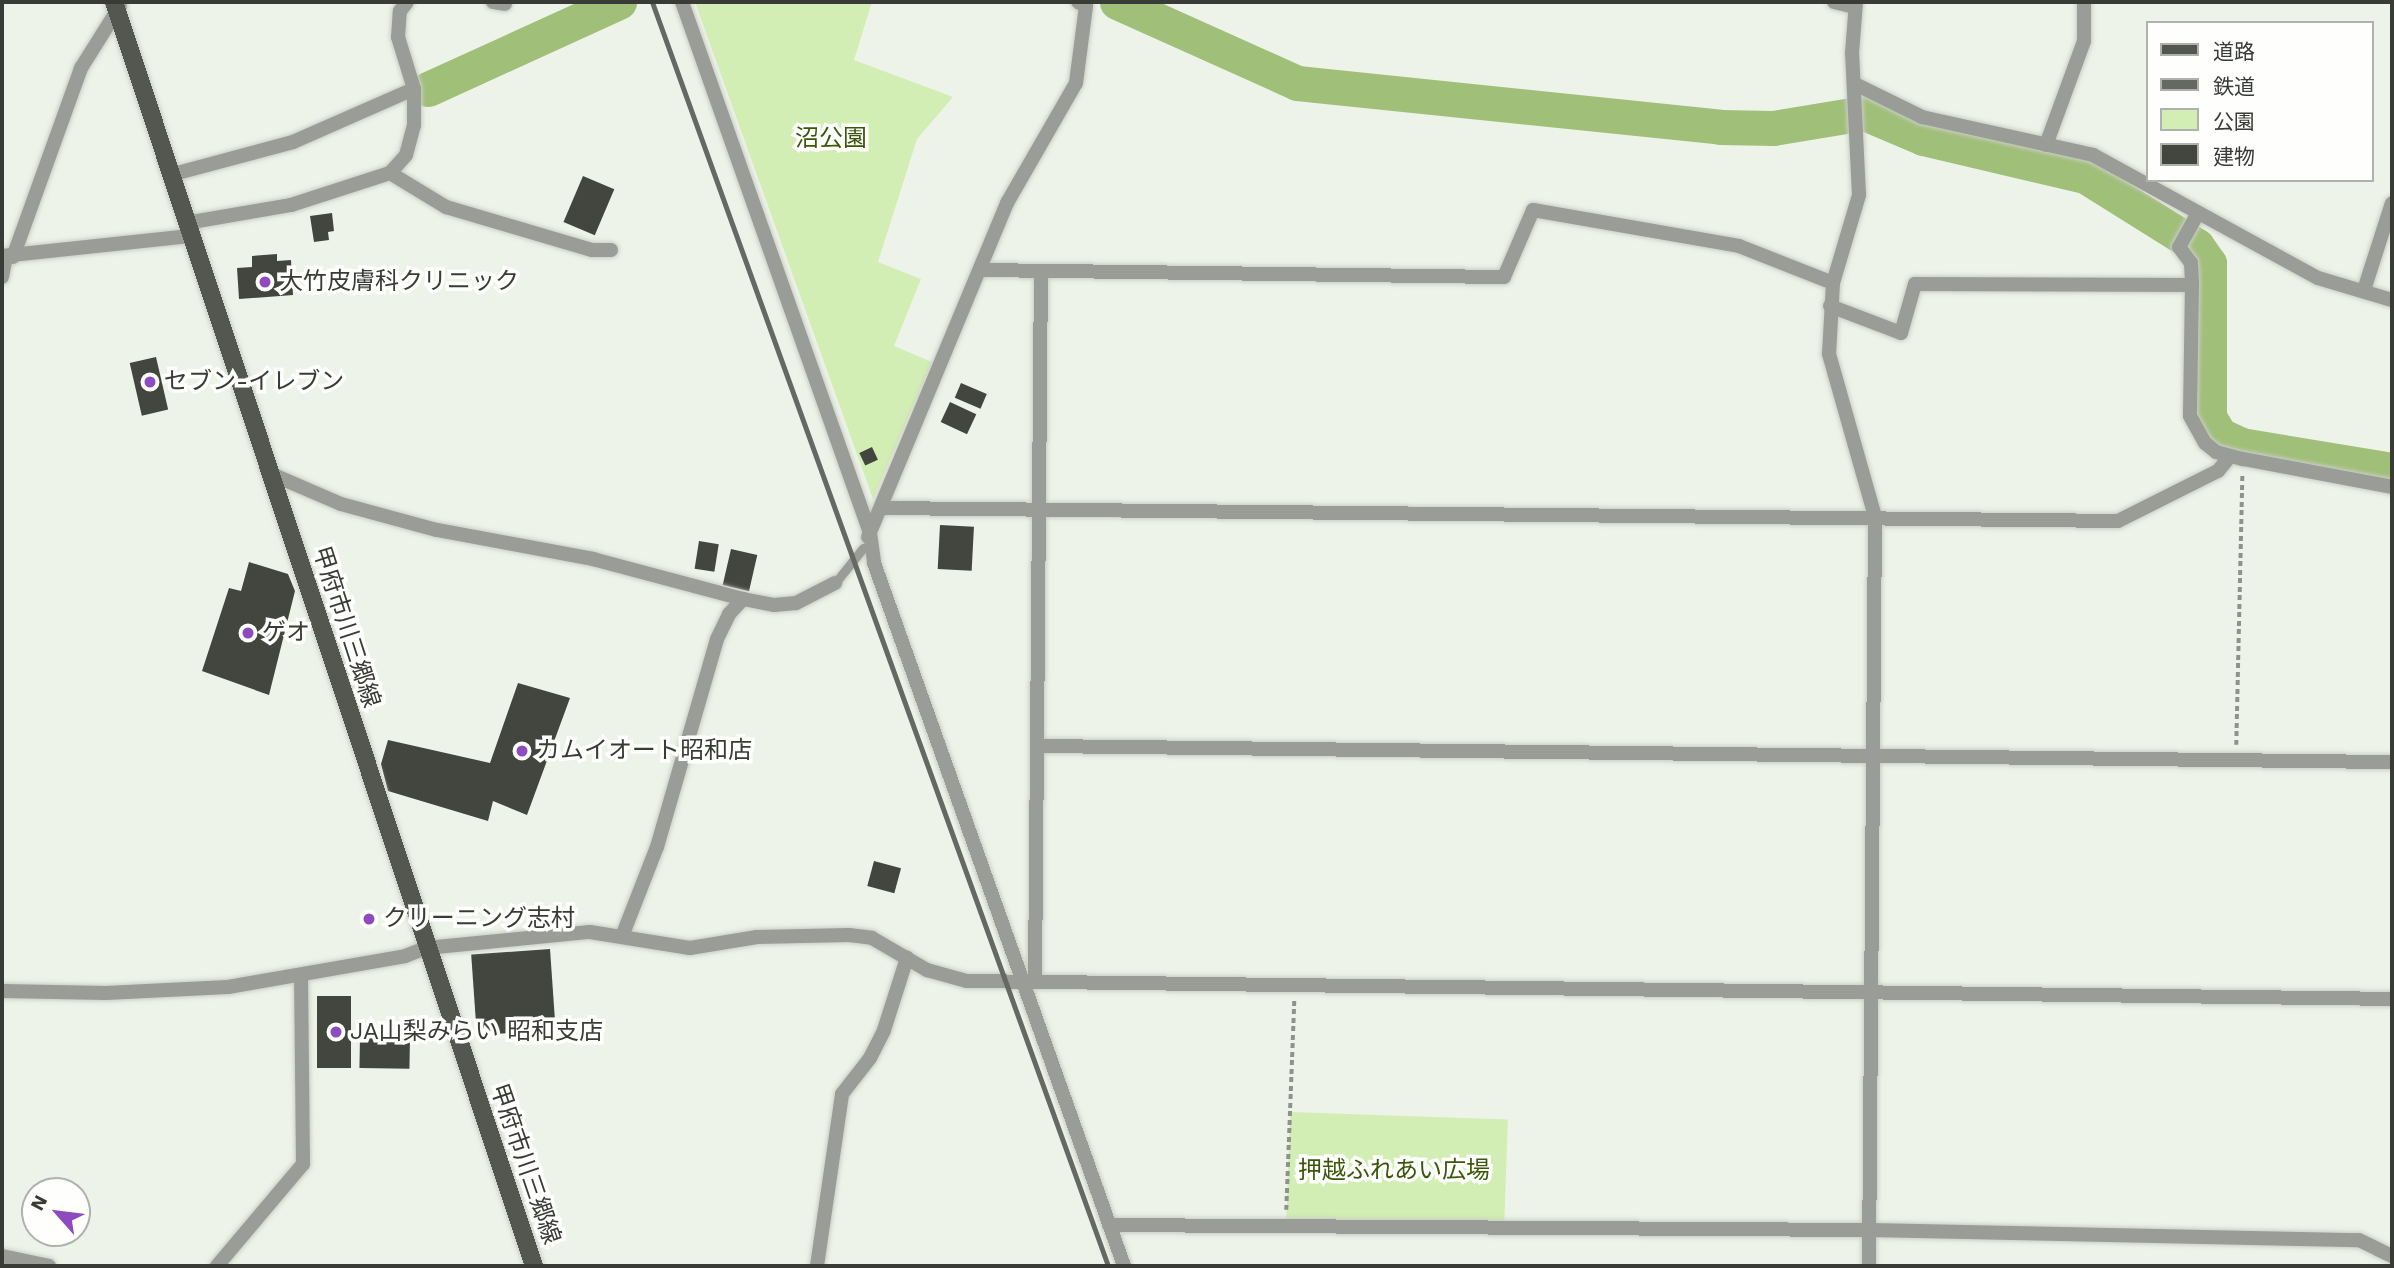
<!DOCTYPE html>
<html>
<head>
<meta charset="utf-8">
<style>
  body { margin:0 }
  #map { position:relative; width:2394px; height:1268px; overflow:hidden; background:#eef3e9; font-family:"Work Sans","Noto Sans JP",sans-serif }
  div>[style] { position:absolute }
  .green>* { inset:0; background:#d3eeb4; transform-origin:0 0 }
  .river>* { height:35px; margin:-17.5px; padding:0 17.5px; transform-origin:17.5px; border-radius:17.5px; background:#a0bf79 }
  .building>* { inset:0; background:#42463e; transform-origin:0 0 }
  .path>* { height:3.5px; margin-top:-1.75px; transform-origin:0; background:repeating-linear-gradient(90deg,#8f928b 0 5px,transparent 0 8.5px) }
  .roads { filter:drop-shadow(0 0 2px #cacec5) drop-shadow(0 0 2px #cacec5) }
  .service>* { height:9px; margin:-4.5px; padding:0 4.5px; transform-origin:4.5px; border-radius:4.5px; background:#9a9c98 }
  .minor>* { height:14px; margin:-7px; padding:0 7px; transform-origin:7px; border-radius:7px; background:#9a9c98 }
  .tertiary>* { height:14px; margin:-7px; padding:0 7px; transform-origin:7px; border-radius:7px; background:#9a9c98 }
  .primary>* { height:18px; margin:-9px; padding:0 9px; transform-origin:9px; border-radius:9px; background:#535750 }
  .rail>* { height:5px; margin:-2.5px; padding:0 2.5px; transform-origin:2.5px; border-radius:2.5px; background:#666963 }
  .dots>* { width:19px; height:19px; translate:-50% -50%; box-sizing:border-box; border:4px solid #fefffd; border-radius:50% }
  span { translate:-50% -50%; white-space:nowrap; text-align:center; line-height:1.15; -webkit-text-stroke:7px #fefffd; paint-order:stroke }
  .park-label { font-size:24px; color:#3c560a }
  .poi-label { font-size:24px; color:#393b37 }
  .left { translate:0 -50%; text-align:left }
  .street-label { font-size:24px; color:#393b37 }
  .frame { position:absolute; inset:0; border:4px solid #393b37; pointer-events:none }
  .legend { position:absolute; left:2146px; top:21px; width:228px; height:161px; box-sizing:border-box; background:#fefffd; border:2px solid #afb1ae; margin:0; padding:9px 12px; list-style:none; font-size:21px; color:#393b37 }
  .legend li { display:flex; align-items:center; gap:14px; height:35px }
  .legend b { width:35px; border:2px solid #afb1ae }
  .north { position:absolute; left:21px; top:1177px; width:70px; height:70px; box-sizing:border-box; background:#fefffd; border:2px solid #afb1ae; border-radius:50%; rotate:298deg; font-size:19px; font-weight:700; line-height:28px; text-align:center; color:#393b37 }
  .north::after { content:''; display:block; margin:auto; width:24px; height:32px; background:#8e4bbf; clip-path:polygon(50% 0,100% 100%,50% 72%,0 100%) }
</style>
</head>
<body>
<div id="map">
  <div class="green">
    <i style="clip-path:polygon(695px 2px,872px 2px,854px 60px,953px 97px,917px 139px,878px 262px,921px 279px,894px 346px,932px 362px,873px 499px)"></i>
    <i style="left:1290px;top:1112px;width:218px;height:114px;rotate:2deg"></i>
  </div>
  <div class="river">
    <i style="left:1117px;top:2px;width:197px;rotate:24.2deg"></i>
    <i style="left:1297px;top:83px;width:425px;rotate:5.9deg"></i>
    <i style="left:1720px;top:127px;width:53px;rotate:1.1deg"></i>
    <i style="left:1773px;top:128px;width:92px;rotate:-9.4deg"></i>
    <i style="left:1864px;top:113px;width:64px;rotate:23deg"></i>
    <i style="left:1923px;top:138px;width:166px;rotate:13.2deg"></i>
    <i style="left:2085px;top:176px;width:132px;rotate:32deg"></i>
    <i style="left:2197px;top:246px;width:21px;rotate:55deg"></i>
    <i style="left:2209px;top:263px;width:154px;rotate:90deg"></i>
    <i style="left:2209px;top:417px;width:21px;rotate:59deg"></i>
    <i style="left:2220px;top:435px;width:23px;rotate:25deg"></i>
    <i style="left:2241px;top:445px;width:153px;rotate:9.4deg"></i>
    <i style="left:428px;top:89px;width:210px;rotate:-24.5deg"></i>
  </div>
  <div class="building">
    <i style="left:583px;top:176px;width:34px;height:50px;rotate:23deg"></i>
    <i style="clip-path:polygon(332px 213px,334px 231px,328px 232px,329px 240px,314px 242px,310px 216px)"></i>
    <i style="clip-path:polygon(277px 254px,277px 261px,291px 260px,293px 295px,239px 299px,237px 268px,252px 267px,252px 256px)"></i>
    <i style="left:156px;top:357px;width:54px;height:27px;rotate:77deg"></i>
    <i style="left:961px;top:383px;width:28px;height:16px;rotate:23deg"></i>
    <i style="left:950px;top:402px;width:29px;height:22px;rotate:25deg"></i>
    <i style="left:872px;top:447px;width:14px;height:14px;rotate:65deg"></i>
    <i style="left:940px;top:525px;width:34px;height:44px;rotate:3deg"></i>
    <i style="left:699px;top:541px;width:20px;height:28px;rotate:9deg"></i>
    <i style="left:731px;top:549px;width:27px;height:37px;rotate:13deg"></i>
    <i style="clip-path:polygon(249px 562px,288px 574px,295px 591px,269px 695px,202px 671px,229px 588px,241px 591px)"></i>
    <i style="clip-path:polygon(518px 683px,570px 698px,527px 815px,493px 801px,488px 821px,388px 791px,381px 764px,388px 740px,490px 763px)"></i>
    <i style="left:874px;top:861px;width:28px;height:26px;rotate:15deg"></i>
    <i style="left:550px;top:949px;width:81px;height:79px;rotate:86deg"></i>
    <i style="left:317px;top:996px;width:34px;height:72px"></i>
    <i style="left:360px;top:1036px;width:50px;height:32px;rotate:1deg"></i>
  </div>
  <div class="path">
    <i style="left:2236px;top:745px;width:269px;rotate:-88.7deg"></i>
    <i style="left:1286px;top:1210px;width:209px;rotate:-87.8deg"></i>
  </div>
  <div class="roads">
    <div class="service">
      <i style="left:835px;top:583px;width:45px;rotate:-51.3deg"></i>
    </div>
    <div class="minor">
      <i style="left:493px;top:2px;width:12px;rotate:9deg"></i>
      <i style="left:682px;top:2px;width:563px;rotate:70.5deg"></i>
      <i style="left:870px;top:533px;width:30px;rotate:82deg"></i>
      <i style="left:874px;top:563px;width:746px;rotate:70.42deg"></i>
      <i style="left:1834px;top:2px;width:21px;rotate:14deg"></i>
      <i style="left:1855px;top:84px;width:75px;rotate:26.2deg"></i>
      <i style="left:1922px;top:117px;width:175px;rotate:12.5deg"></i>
      <i style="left:2093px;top:155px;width:256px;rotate:28.7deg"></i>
      <i style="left:2318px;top:278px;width:77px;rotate:16.6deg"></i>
      <i style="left:2046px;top:145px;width:111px;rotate:-69.9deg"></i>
      <i style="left:2084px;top:41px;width:39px;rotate:-90deg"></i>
      <i style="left:390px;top:173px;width:24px;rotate:-48deg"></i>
      <i style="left:406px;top:155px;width:31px;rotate:-75deg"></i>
      <i style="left:414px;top:125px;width:36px;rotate:-90deg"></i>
      <i style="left:414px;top:89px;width:54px;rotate:-107.1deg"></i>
      <i style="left:398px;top:37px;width:26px;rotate:-86deg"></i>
      <i style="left:400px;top:11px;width:11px;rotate:-52deg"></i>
      <i style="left:170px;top:175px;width:127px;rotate:-15deg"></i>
      <i style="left:293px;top:142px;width:132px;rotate:-23.7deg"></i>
      <i style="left:2198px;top:213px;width:39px;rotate:119deg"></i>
      <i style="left:2179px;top:247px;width:20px;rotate:53deg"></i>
      <i style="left:2191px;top:263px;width:22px;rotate:87deg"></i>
      <i style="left:2192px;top:285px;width:131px;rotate:90.9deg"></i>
      <i style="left:2190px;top:416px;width:31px;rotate:61deg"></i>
      <i style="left:2205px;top:443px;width:14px;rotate:39deg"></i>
      <i style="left:2216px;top:452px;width:28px;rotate:15deg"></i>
      <i style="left:2243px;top:459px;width:152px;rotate:10.6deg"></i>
      <i style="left:186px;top:223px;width:107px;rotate:-9.7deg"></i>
      <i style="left:291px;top:205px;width:104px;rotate:-17.9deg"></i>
      <i style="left:390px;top:173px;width:66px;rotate:31.3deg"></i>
      <i style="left:446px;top:207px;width:152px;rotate:16.4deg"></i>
      <i style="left:592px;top:250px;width:19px"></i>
      <i style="left:2px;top:256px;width:189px;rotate:-6.1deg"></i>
      <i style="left:13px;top:257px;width:201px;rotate:-70.2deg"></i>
      <i style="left:81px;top:68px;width:73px;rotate:-57.8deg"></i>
      <i style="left:981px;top:270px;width:523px;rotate:0.77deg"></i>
      <i style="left:1504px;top:277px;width:73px;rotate:-66.6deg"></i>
      <i style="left:1533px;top:210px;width:209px;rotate:9.9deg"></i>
      <i style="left:1739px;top:246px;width:101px;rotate:21.5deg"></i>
      <i style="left:1833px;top:283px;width:92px;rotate:-73.5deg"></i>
      <i style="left:1859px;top:195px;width:142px;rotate:-92.8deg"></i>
      <i style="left:1852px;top:53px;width:51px;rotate:-85.5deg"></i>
      <i style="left:2px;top:277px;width:21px;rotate:-79deg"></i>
      <i style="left:2364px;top:290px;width:91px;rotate:-72.2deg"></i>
      <i style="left:1830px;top:306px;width:76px;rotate:20.8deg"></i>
      <i style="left:1901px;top:333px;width:51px;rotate:-74.1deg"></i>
      <i style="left:1915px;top:284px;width:277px;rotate:0.2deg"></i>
      <i style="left:269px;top:473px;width:78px;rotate:23.3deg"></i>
      <i style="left:341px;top:504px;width:99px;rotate:15.2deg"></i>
      <i style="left:437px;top:530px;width:159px;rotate:10.5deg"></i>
      <i style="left:593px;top:559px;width:155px;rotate:14.9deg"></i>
      <i style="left:882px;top:508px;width:1236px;rotate:0.6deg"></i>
      <i style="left:2118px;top:521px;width:112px;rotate:-26.6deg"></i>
      <i style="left:2218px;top:471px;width:19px;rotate:-51deg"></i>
      <i style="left:868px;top:537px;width:362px;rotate:-67.4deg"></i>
      <i style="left:1007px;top:203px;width:138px;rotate:-60.1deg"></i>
      <i style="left:1076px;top:83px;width:78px;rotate:-82.6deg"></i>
      <i style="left:1086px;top:6px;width:9px;rotate:-153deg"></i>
      <i style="left:1040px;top:746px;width:1352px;rotate:0.68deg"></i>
      <i style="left:623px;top:934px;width:93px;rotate:-68.7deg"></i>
      <i style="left:657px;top:847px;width:216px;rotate:-73.9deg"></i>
      <i style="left:717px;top:639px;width:28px;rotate:-64deg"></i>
      <i style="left:729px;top:614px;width:21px;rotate:-47deg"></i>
      <i style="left:743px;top:599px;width:32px;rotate:11deg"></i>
      <i style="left:774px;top:605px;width:22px;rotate:-5deg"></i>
      <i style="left:796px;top:603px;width:44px;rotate:-27.1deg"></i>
      <i style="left:426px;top:948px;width:165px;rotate:-5.6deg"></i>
      <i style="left:590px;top:932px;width:101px;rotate:9.1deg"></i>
      <i style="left:690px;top:948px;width:68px;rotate:-9.3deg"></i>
      <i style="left:757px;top:937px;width:92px;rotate:-1.2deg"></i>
      <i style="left:849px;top:935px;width:23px;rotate:7deg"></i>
      <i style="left:872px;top:938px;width:64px;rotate:30.2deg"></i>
      <i style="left:927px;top:970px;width:41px;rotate:15.4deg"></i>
      <i style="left:967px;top:981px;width:1425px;rotate:0.72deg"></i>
      <i style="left:1035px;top:981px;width:710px;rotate:-89.52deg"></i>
      <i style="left:1109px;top:1225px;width:761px;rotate:0.38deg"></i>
      <i style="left:1870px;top:1230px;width:489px;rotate:1.2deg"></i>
      <i style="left:2359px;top:1240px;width:37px;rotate:26deg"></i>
      <i style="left:2px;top:1256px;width:48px;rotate:12deg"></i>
      <i style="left:217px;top:1266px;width:133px;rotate:-49.9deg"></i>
      <i style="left:303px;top:1164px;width:189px;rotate:-90.6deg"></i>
      <i style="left:817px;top:1266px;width:174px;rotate:-81.7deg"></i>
      <i style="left:842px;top:1094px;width:46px;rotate:-52.1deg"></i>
      <i style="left:870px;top:1058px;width:31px;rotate:-63deg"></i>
      <i style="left:884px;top:1030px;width:76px;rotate:-72.3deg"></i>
    </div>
    <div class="tertiary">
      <i style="left:1833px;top:283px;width:71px;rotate:93.2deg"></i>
      <i style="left:1829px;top:354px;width:169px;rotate:74.2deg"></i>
      <i style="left:1875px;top:517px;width:749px;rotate:90.46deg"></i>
      <i style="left:2px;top:991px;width:104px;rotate:1.1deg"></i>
      <i style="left:106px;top:993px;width:122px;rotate:-2.8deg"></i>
      <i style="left:228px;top:987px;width:180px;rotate:-9.9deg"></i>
      <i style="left:405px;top:956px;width:22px;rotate:-21deg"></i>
    </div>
    <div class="primary">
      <i style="left:114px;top:2px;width:1332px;rotate:71.62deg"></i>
    </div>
  </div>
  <div class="rail">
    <i style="left:652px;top:2px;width:1344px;rotate:70.16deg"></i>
  </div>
  <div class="dots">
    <i style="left:265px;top:282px;background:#8e4bbf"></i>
    <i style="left:150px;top:382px;background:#8e4bbf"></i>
    <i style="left:248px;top:633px;background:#8e4bbf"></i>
    <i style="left:522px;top:751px;background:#8e4bbf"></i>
    <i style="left:369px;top:919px;background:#8e4bbf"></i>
    <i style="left:336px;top:1032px;background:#8e4bbf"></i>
  </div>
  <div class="park-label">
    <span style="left:831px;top:139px">沼公園</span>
    <span style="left:1394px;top:1171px">押越ふれあい広場</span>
  </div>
  <div class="poi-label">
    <span class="left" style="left:279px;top:282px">大竹皮膚科クリニック</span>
    <span class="left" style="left:164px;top:382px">セブン-イレブン</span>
    <span class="left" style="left:262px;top:633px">ゲオ</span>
    <span class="left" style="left:536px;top:751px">カムイオート昭和店</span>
    <span class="left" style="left:383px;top:919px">クリーニング志村</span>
    <span class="left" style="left:350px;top:1032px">JA山梨みらい 昭和支店</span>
  </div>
  <div class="street-label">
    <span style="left:346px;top:627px;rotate:72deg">甲府市川三郷線</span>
    <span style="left:525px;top:1164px;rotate:71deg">甲府市川三郷線</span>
  </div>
  <div class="frame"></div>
  <ul class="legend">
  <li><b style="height:9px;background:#535750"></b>道路</li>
  <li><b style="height:9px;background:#666963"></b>鉄道</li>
  <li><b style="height:19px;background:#d3eeb4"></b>公園</li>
  <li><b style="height:19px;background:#42463e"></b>建物</li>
  </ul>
  <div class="north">N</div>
</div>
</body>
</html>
